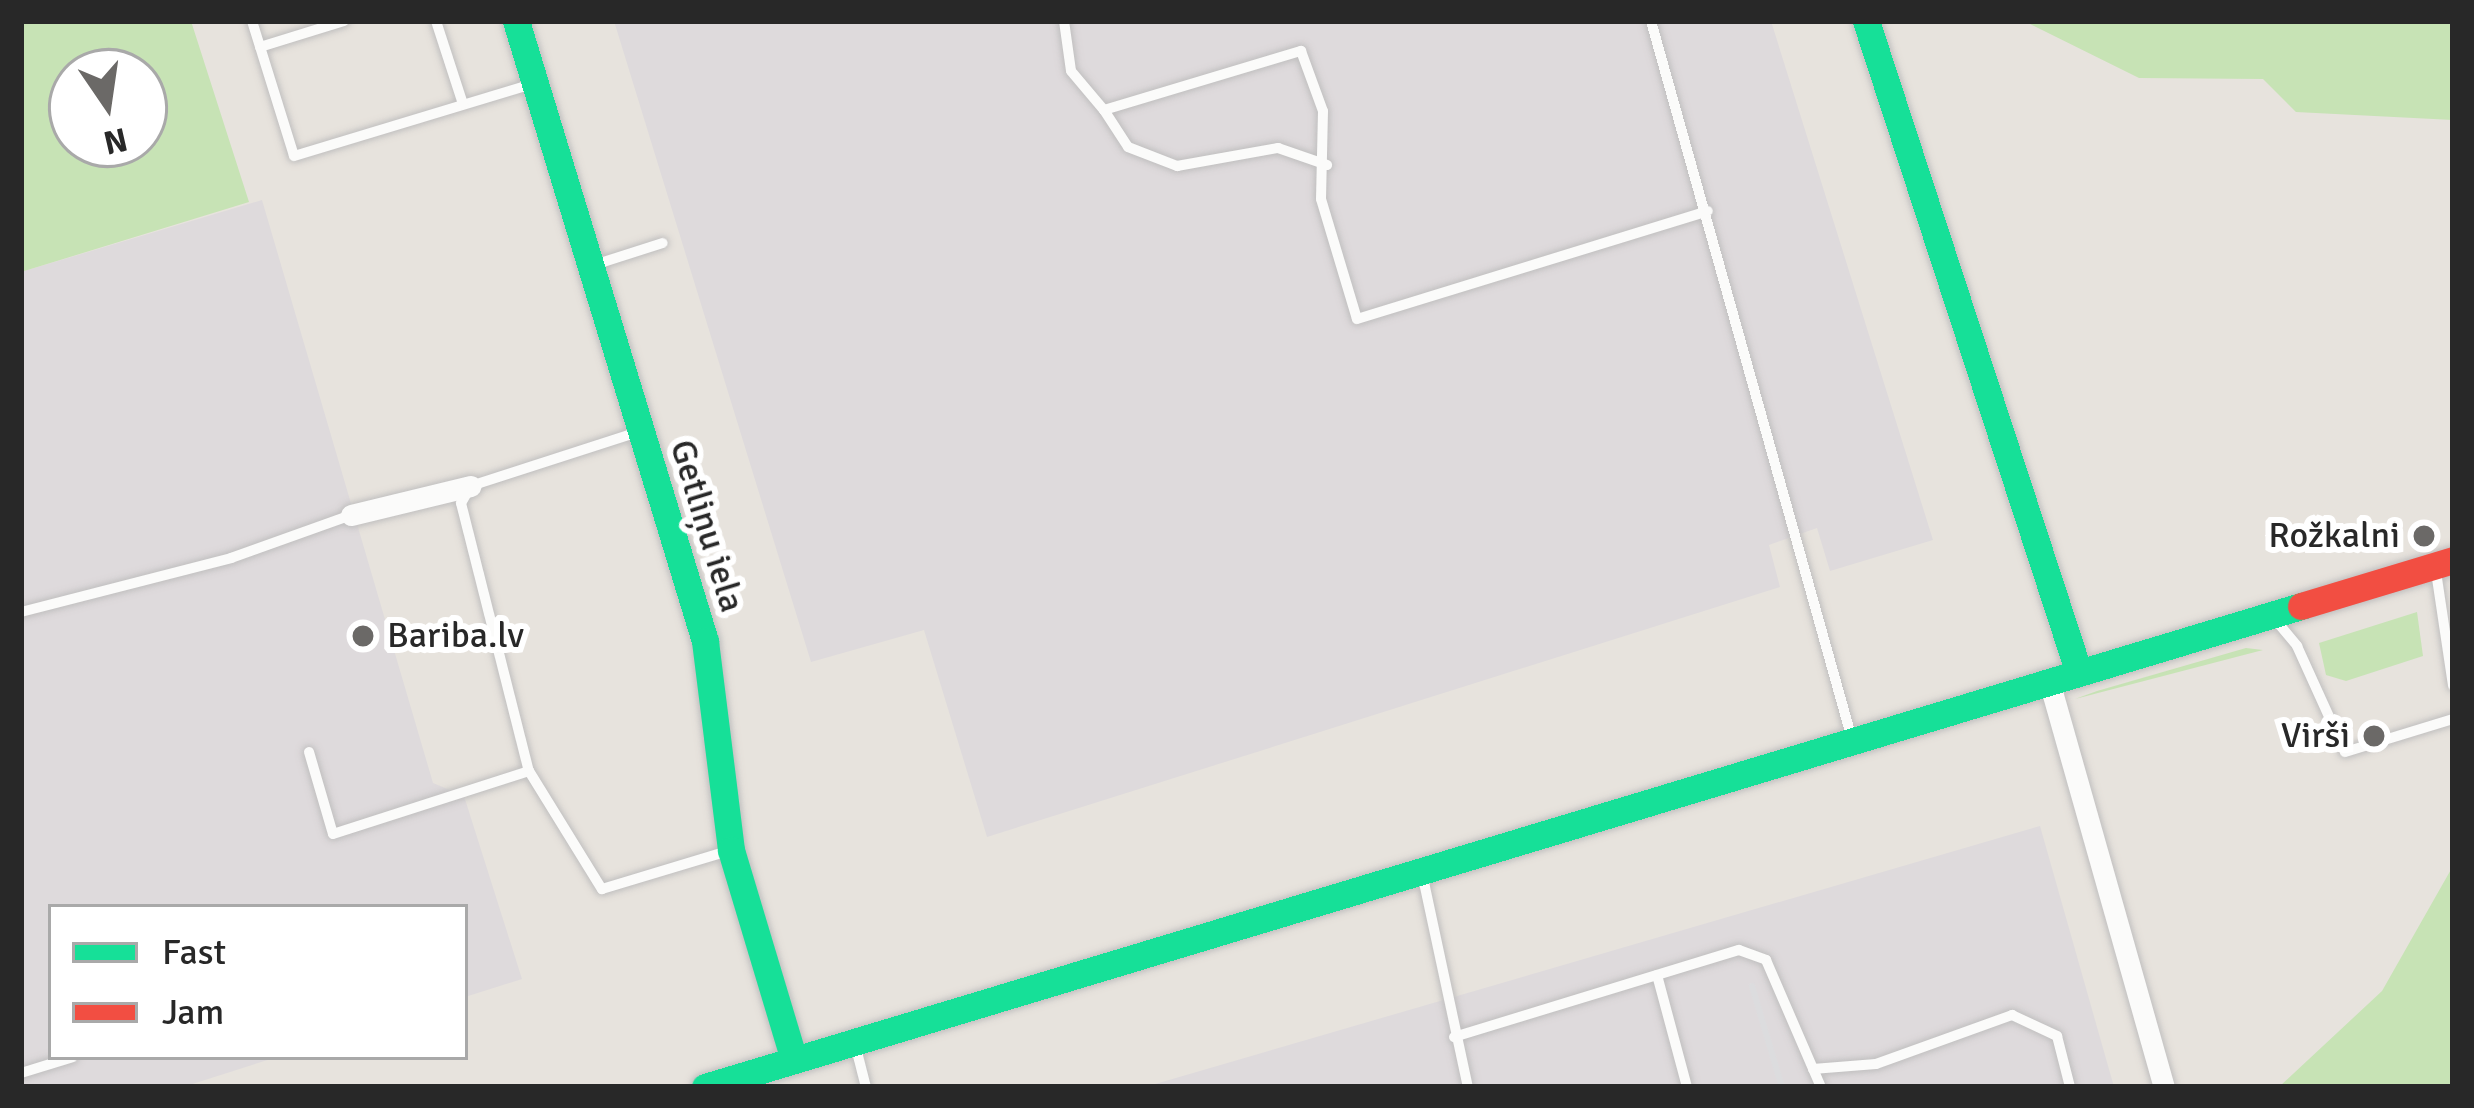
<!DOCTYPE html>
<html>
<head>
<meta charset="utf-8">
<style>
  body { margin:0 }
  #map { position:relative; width:2474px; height:1108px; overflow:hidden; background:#e7e3dd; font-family:Signika,sans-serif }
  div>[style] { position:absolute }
  .industrial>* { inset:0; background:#dedadc }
  .green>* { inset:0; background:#c7e3b5 }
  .roads { filter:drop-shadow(0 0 3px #c0bfbf) drop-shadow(0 0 3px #c0bfbf) }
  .lane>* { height:10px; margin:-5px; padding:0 5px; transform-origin:5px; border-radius:5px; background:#fbfbfa }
  .street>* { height:21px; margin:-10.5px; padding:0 10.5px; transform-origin:10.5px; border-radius:10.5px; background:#fbfbfa }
  .fast>* { height:27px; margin:-13.5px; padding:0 13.5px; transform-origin:13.5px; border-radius:13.5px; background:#16e098 }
  .jam>* { height:27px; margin:-13.5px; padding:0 13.5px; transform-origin:13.5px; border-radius:13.5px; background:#f24e42 }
  .rail>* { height:6px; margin:-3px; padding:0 3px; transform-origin:3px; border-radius:3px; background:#dcdcde }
  .dots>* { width:33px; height:33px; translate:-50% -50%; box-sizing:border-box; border:6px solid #fff; border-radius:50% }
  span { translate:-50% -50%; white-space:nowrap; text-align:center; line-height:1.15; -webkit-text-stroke:12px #fff; paint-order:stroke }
  .street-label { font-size:36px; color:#282828 }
  .poi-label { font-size:36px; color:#282828 }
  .right { translate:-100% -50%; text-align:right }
  .left { translate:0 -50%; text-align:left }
  .frame { position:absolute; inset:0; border:24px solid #282828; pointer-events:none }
  .legend { position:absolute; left:48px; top:904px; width:420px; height:156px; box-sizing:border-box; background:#fff; border:3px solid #a9a9a9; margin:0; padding:15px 21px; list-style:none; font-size:36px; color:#282828 }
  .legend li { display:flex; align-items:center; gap:24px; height:60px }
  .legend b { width:60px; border:3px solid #a9a9a9 }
  .north { position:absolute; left:48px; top:48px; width:120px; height:120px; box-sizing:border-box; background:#fff; border:3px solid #a9a9a9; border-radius:50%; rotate:167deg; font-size:33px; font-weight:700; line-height:48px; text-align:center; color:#282828 }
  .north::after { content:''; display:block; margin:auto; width:42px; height:54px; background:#6b6967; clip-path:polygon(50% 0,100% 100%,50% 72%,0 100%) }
</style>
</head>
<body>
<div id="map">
  <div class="industrial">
    <i style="clip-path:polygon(614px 21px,1771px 21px,1933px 540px,1830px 571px,1817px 528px,1769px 545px,1780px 587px,987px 837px,924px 630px,811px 662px)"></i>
    <i style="clip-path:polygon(262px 200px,433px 783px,464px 796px,522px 979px,465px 997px,465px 907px,51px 907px,51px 1057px,277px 1057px,183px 1087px,21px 1087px,21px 272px)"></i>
    <i style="clip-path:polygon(2040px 826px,2114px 1087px,1145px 1087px)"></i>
  </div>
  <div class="green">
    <i style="clip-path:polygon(evenodd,21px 21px,191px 21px,249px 202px,21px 272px,21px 21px,144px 72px,144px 144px,72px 144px,72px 72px,144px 72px)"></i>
    <i style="clip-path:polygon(1997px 21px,2453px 21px,2453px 120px,2296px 112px,2263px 79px,2139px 78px,2030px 24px)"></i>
    <i style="clip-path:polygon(2417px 612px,2423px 656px,2346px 681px,2326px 675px,2319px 643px)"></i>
    <i style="clip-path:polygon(2246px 648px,2263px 650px,2075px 699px,2097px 691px)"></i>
    <i style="clip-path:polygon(2453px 866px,2453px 1087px,2279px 1087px,2382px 991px)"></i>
  </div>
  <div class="roads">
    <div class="lane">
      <i style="left:252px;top:21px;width:141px;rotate:72.7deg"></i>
      <i style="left:294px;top:156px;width:249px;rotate:-16.8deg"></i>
      <i style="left:436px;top:21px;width:87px;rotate:72deg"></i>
      <i style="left:1064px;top:21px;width:50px;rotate:82deg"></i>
      <i style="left:1071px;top:71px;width:51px;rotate:49.8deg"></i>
      <i style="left:1104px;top:110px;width:206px;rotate:-16.7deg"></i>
      <i style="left:1301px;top:51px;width:64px;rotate:69.9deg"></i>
      <i style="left:1323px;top:111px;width:88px;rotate:91.3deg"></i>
      <i style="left:1321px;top:199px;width:125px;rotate:73.3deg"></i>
      <i style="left:1357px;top:319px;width:367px;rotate:-17.1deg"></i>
      <i style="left:1651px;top:21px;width:746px;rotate:74.36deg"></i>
      <i style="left:260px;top:47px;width:88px;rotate:-17.2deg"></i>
      <i style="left:1104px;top:110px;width:44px;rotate:57deg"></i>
      <i style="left:1128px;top:147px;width:53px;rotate:21.2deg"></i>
      <i style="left:1177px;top:166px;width:103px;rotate:-10.1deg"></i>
      <i style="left:1278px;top:148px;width:52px;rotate:19.1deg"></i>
      <i style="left:594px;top:265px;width:72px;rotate:-17.7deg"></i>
      <i style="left:641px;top:431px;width:179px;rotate:162.1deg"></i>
      <i style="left:471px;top:486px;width:20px;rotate:120deg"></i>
      <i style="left:461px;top:503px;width:276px;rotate:75.8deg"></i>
      <i style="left:529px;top:771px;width:139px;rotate:58.3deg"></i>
      <i style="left:602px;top:889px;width:132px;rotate:-16.8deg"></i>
      <i style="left:2435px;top:565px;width:122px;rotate:81.5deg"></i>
      <i style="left:21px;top:612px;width:217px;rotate:-14.4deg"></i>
      <i style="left:231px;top:558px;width:127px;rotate:-19.7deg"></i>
      <i style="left:2273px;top:617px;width:38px;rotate:50deg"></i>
      <i style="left:2297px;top:646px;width:116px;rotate:65.6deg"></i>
      <i style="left:2345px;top:752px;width:113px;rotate:-17deg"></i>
      <i style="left:309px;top:752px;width:85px;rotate:73.7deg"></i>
      <i style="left:333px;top:834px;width:206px;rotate:-17.8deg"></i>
      <i style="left:1422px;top:873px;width:219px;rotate:77.9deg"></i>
      <i style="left:1657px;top:975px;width:116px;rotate:75deg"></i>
      <i style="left:1454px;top:1037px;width:298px;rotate:-17deg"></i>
      <i style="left:1739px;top:950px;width:29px;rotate:20deg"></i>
      <i style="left:1766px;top:960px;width:138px;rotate:66.6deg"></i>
      <i style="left:855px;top:1044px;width:44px;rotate:75.7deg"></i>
      <i style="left:1813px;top:1069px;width:63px;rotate:-4.5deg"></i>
      <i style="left:1876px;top:1064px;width:145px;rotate:-19.8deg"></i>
      <i style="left:2012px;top:1015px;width:50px;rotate:25deg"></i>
      <i style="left:2057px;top:1036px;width:53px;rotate:75.7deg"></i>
      <i style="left:21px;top:1073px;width:54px;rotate:-17.1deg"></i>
    </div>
    <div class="street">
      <i style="left:351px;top:515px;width:123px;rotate:-13.6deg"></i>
      <i style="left:2049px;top:681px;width:422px;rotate:74.2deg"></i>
    </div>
    <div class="fast">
      <i style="left:516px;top:21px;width:648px;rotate:73.05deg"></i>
      <i style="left:705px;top:641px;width:211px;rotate:82.9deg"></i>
      <i style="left:731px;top:850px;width:219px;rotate:73.3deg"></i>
      <i style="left:1866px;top:21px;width:686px;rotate:71.91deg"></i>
      <i style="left:705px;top:1087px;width:1667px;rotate:-16.77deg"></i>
    </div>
    <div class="jam">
      <i style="left:2301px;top:606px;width:159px;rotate:-16.8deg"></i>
    </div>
  </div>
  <div class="rail">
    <i style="left:1752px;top:986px;width:105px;rotate:73.5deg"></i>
  </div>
  <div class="dots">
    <i style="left:2424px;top:536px;background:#6b6967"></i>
    <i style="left:363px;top:636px;background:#6b6967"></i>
    <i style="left:2374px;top:736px;background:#6b6967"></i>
  </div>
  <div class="street-label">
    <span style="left:707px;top:526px;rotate:73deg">Getliņu iela</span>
  </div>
  <div class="poi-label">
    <span class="right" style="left:2400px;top:536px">Rožkalni</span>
    <span class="left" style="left:387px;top:636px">Bariba.lv</span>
    <span class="right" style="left:2350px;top:736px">Virši</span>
  </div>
  <div class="frame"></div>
  <ul class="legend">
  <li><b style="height:15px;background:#16e098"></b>Fast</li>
  <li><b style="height:15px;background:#f24e42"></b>Jam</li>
  </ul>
  <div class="north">N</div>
</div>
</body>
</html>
